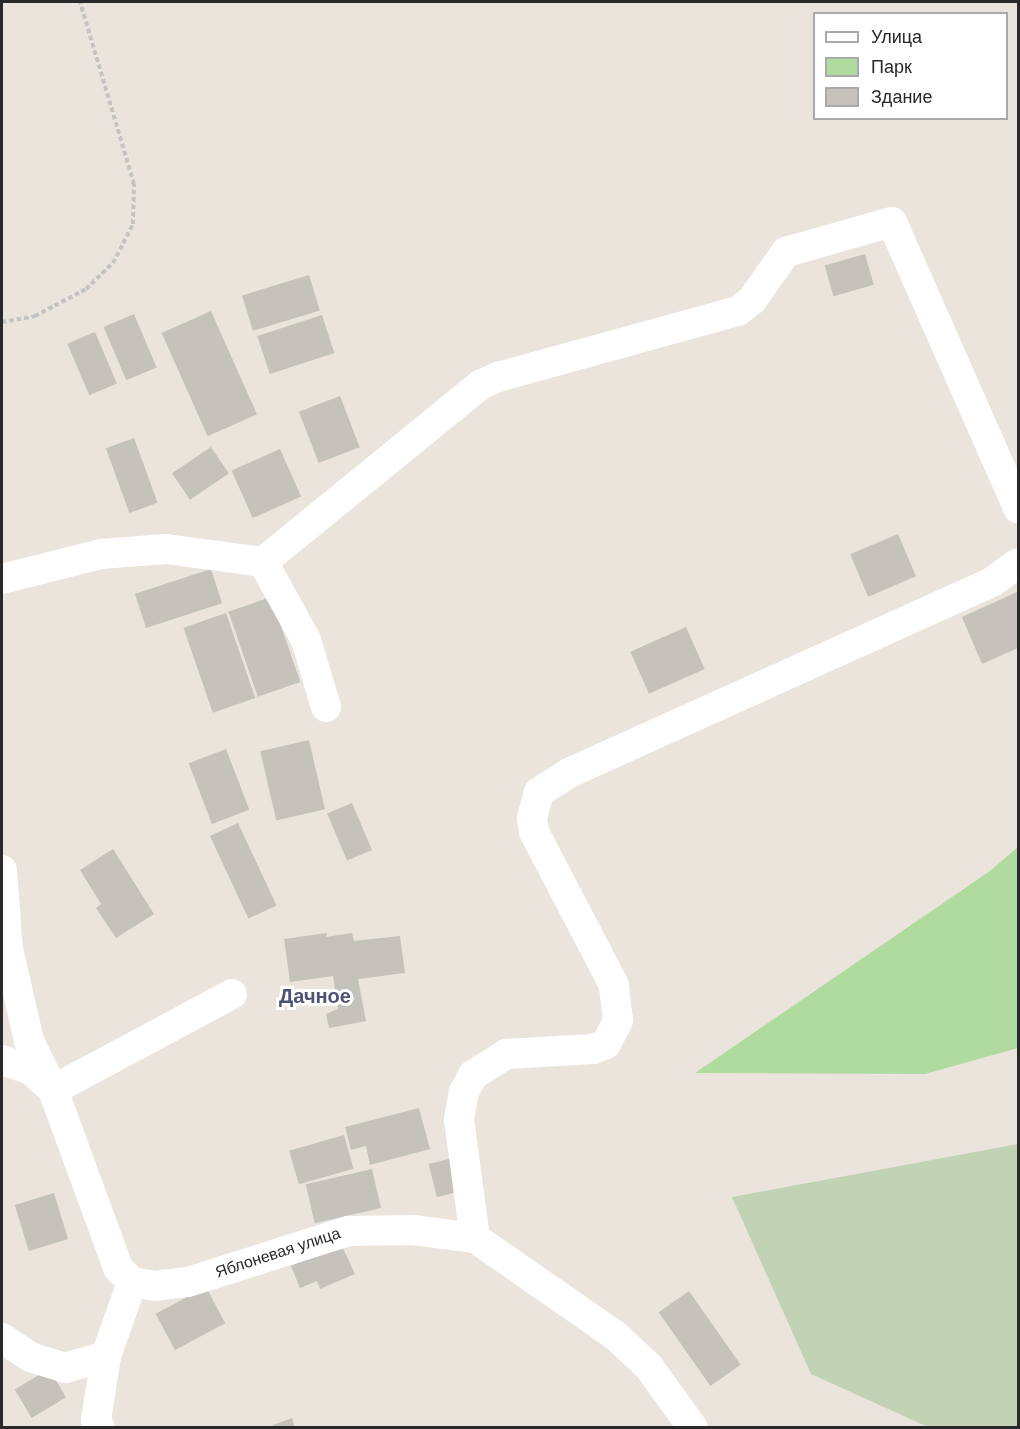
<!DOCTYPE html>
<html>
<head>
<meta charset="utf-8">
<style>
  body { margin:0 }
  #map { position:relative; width:1020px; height:1429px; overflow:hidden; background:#eae4dc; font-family:Arial,sans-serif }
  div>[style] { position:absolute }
  .green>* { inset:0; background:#afdb9e }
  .cemetery>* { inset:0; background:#c1d2b5 }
  .building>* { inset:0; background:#c5c1bb; transform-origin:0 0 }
  .path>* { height:4px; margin-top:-2px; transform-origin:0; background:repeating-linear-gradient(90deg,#c3c3c3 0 4.5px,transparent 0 7.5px) }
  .minor>* { height:30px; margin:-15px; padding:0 15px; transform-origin:15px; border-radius:15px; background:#fff }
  span { translate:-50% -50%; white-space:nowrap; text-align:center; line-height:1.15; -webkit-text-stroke:6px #fff; paint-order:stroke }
  .street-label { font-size:16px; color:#292929 }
  .quarter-label { font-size:20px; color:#4e5375; font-weight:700 }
  .frame { position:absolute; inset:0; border:3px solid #292929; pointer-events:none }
  .legend { position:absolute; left:813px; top:12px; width:195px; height:108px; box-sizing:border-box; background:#fff; border:2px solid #a9a9a9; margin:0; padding:8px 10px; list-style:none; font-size:18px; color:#292929 }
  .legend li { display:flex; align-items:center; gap:12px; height:30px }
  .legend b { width:30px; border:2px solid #a9a9a9 }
</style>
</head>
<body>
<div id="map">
  <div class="green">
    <i style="clip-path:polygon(1018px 847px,1018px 1048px,925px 1074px,695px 1073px,990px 871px)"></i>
  </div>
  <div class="cemetery">
    <i style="clip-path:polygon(1018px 1144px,1018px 1427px,928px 1427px,811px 1374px,732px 1197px)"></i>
  </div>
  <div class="building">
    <i style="left:865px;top:254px;width:32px;height:42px;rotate:74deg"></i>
    <i style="left:309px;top:275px;width:37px;height:70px;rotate:73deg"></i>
    <i style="left:211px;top:311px;width:113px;height:54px;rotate:66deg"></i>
    <i style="left:134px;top:314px;width:58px;height:33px;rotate:67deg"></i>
    <i style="left:322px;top:315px;width:40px;height:68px;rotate:72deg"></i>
    <i style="left:95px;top:332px;width:56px;height:30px;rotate:67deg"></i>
    <i style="left:340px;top:396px;width:55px;height:44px;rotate:69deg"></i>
    <i style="left:134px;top:438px;width:69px;height:30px;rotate:70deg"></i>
    <i style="left:211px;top:447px;width:32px;height:47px;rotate:56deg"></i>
    <i style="left:280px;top:449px;width:52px;height:53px;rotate:66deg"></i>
    <i style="left:898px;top:534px;width:46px;height:52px;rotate:67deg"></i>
    <i style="left:211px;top:569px;width:36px;height:80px;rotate:72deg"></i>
    <i style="clip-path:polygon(1017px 592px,1018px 648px,982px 664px,962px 617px)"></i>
    <i style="left:271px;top:597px;width:90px;height:45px;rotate:71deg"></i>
    <i style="left:226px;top:613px;width:90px;height:45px;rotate:71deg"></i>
    <i style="left:686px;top:627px;width:46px;height:61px;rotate:66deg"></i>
    <i style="left:309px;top:740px;width:71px;height:50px;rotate:77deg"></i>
    <i style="left:226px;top:749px;width:65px;height:40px;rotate:69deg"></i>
    <i style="left:352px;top:803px;width:51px;height:27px;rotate:67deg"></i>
    <i style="left:238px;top:823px;width:91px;height:31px;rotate:65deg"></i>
    <i style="clip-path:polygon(113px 849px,154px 914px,116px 938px,96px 908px,101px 904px,80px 870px)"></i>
    <i style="clip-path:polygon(327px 933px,326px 937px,352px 933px,354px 941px,400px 936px,405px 973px,358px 979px,366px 1021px,329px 1028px,326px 1014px,338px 1009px,333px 976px,290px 982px,284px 939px)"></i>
    <i style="clip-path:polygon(419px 1108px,430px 1149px,370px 1165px,366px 1146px,351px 1150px,345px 1127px)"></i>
    <i style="left:344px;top:1135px;width:35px;height:57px;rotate:74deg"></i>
    <i style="left:449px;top:1159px;width:34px;height:21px;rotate:76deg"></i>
    <i style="left:372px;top:1169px;width:40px;height:68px;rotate:77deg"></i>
    <i style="left:54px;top:1193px;width:48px;height:41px;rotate:73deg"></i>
    <i style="clip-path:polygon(341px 1244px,355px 1274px,320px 1289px,317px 1281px,300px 1288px,291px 1266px)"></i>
    <i style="left:206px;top:1287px;width:41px;height:57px;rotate:62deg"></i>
    <i style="left:689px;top:1291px;width:90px;height:37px;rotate:55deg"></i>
    <i style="left:49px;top:1369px;width:33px;height:40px;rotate:59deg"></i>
    <i style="clip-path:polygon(292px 1418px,295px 1428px,274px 1428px,273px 1425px)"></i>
  </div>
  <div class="path">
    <i style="left:2px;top:322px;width:34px;rotate:-10deg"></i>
    <i style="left:35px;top:316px;width:58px;rotate:-27.9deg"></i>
    <i style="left:86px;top:289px;width:37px;rotate:-44deg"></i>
    <i style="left:113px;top:263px;width:44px;rotate:-62.9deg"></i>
    <i style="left:133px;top:224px;width:40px;rotate:-88.6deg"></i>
    <i style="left:134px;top:184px;width:190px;rotate:-106.5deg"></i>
  </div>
  <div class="minor">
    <i style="left:263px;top:562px;width:280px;rotate:-39.2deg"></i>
    <i style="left:480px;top:385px;width:20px;rotate:-24deg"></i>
    <i style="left:498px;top:377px;width:249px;rotate:-15.4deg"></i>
    <i style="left:738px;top:311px;width:18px;rotate:-38deg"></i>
    <i style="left:752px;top:300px;width:59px;rotate:-54.7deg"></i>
    <i style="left:786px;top:252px;width:110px;rotate:-15.8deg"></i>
    <i style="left:892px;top:222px;width:313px;rotate:66.2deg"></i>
    <i style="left:2px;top:579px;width:102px;rotate:-14.2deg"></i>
    <i style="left:101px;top:554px;width:65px;rotate:-4.4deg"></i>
    <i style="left:166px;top:549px;width:98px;rotate:7.6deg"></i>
    <i style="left:263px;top:562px;width:89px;rotate:61.1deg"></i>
    <i style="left:306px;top:640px;width:70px;rotate:73.4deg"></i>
    <i style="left:2px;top:870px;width:79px;rotate:85.7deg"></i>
    <i style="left:8px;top:949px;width:94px;rotate:77.1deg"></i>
    <i style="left:29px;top:1041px;width:55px;rotate:63.9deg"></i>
    <i style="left:53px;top:1090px;width:203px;rotate:-28.2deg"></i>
    <i style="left:2px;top:1060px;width:31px;rotate:19deg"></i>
    <i style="left:31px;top:1070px;width:30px;rotate:42deg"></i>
    <i style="left:53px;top:1090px;width:189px;rotate:69.9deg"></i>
    <i style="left:118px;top:1268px;width:20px;rotate:45deg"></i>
    <i style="left:132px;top:1282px;width:22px;rotate:10deg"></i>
    <i style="left:154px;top:1286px;width:34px;rotate:-7deg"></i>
    <i style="left:188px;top:1282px;width:169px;rotate:-17.6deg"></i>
    <i style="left:349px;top:1231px;width:64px;rotate:-0.9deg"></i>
    <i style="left:413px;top:1230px;width:63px;rotate:7.4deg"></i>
    <i style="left:475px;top:1238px;width:172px;rotate:34.8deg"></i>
    <i style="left:616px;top:1336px;width:45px;rotate:43.2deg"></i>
    <i style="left:649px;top:1367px;width:75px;rotate:54.2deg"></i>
    <i style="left:475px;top:1238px;width:120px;rotate:-97.7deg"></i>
    <i style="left:459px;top:1119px;width:27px;rotate:-80deg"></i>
    <i style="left:464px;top:1092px;width:19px;rotate:-62deg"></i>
    <i style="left:473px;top:1075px;width:39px;rotate:-32deg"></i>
    <i style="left:506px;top:1054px;width:87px;rotate:-3.3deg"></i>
    <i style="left:593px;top:1049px;width:14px;rotate:-21deg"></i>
    <i style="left:606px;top:1044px;width:27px;rotate:-63deg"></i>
    <i style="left:618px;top:1020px;width:35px;rotate:-97deg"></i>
    <i style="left:614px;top:985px;width:173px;rotate:-117.6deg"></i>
    <i style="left:534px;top:832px;width:14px;rotate:-98deg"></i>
    <i style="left:532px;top:818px;width:27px;rotate:-75deg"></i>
    <i style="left:539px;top:792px;width:36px;rotate:-32deg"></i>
    <i style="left:569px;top:773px;width:464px;rotate:-24.3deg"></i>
    <i style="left:992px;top:582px;width:32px;rotate:-36deg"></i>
    <i style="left:2px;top:1338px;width:34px;rotate:34deg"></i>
    <i style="left:30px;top:1357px;width:37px;rotate:17deg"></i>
    <i style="left:65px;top:1368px;width:43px;rotate:-16.3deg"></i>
    <i style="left:100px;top:1428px;width:9px;rotate:-117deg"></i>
    <i style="left:96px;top:1420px;width:65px;rotate:-81.1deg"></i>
    <i style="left:106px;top:1356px;width:78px;rotate:-70.6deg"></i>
  </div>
  <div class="street-label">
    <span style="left:278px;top:1253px;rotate:-18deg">Яблоневая улица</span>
  </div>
  <div class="quarter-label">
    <span style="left:315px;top:996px">Дачное</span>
  </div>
  <div class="frame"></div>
  <ul class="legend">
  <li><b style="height:8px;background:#fff"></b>Улица</li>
  <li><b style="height:16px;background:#afdb9e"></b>Парк</li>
  <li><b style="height:16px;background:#c5c1bb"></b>Здание</li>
  </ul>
</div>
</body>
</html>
